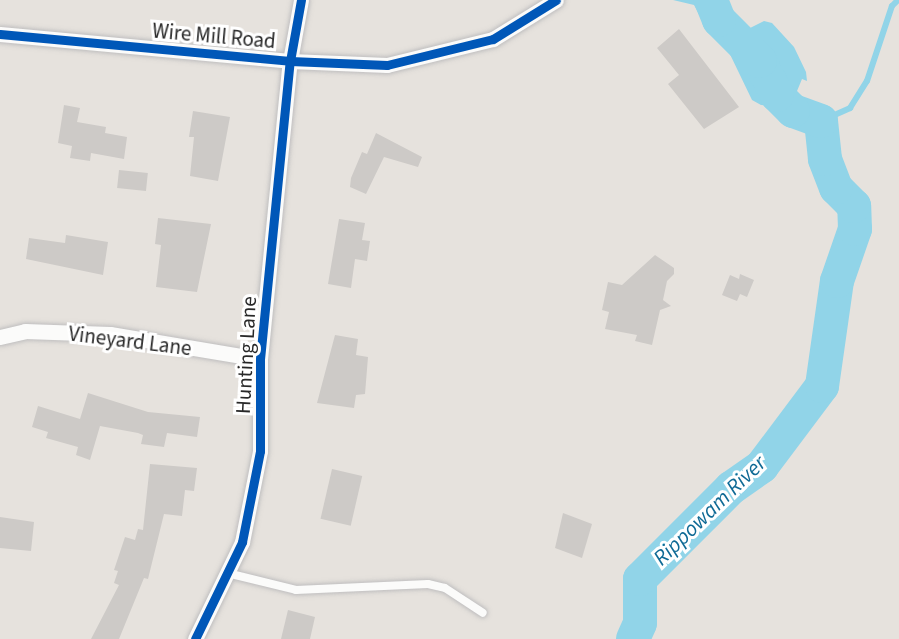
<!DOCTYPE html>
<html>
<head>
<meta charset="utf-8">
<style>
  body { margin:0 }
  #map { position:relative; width:899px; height:639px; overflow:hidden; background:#e6e2dd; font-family:"Source Sans 3",sans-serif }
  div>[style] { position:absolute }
  .water>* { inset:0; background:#91d4e8 }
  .stream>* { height:6px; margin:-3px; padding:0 3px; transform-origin:3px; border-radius:3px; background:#91d4e8 }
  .river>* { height:34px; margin:-17px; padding:0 17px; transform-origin:17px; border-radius:17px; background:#91d4e8 }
  .building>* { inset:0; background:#cdcac7; transform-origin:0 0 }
  .roads { filter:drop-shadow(0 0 2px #bfbebf) drop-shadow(0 0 2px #bfbebf) }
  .lane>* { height:8px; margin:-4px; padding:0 4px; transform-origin:4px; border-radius:4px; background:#fbfbfa }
  .street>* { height:15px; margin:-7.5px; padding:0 7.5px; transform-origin:7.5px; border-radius:7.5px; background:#fbfbfa }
  .cycleway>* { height:9px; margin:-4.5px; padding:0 4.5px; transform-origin:4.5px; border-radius:4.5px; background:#0057b8 }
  span { translate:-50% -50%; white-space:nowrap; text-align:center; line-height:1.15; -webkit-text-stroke:6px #fff; paint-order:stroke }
  .street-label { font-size:21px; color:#282828 }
  .water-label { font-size:22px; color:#0f6a95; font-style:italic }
</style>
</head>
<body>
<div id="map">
  <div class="water">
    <i style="clip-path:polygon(673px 0,722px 0,735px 22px,750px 28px,764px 21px,772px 23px,794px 47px,806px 72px,807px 81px,802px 79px,790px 108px,761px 105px,752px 100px,726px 46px,706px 27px,694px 5px)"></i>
  </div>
  <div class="stream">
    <i style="left:821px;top:121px;width:32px;rotate:-24deg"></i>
    <i style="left:850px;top:108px;width:32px;rotate:-58deg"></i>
    <i style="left:867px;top:81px;width:79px;rotate:-71.6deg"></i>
    <i style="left:892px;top:6px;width:8px;rotate:-45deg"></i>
  </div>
  <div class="river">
    <i style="left:633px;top:639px;width:17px;rotate:-66deg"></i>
    <i style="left:640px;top:623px;width:44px;rotate:-90deg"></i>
    <i style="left:640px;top:579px;width:129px;rotate:-45deg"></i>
    <i style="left:731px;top:488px;width:38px;rotate:-35deg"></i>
    <i style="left:762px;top:466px;width:100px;rotate:-53.1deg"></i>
    <i style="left:822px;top:386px;width:106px;rotate:-81.9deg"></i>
    <i style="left:837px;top:281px;width:55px;rotate:-70.9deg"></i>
    <i style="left:855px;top:229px;width:23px;rotate:-92deg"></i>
    <i style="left:854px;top:206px;width:25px;rotate:-135deg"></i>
    <i style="left:836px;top:188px;width:31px;rotate:-111deg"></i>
    <i style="left:825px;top:159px;width:38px;rotate:-96deg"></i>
    <i style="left:821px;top:121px;width:30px;rotate:-160deg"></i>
    <i style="left:793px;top:111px;width:23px;rotate:-135deg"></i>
    <i style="left:777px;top:95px;width:38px;rotate:-117deg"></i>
    <i style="left:760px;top:61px;width:58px;rotate:-135deg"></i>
    <i style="left:719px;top:20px;width:22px;rotate:-112deg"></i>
  </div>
  <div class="building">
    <i style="clip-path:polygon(679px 29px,739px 107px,704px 129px,668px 84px,679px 75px,657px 48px)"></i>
    <i style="clip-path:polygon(64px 105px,80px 108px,77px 122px,106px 127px,105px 133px,127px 137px,124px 159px,91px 153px,90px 161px,70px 158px,72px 146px,58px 143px)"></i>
    <i style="clip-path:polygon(193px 111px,230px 117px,218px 181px,190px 176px,194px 137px,189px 137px)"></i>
    <i style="clip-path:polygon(376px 133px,422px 157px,418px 167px,384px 157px,366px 194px,350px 187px,351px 178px,362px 152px,367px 154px)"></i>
    <i style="left:119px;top:170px;width:29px;height:18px;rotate:6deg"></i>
    <i style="clip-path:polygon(158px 218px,211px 224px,197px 292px,156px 287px,161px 245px,155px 244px)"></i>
    <i style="clip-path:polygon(339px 219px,365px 223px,362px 240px,370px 241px,367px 261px,355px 259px,351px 288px,328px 284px)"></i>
    <i style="clip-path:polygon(66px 235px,108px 242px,103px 275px,26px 259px,29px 238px,65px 243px)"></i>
    <i style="clip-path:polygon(655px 255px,674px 268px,674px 274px,667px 281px,663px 300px,671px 306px,660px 310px,652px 345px,635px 341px,637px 335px,605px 329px,609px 312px,602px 310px,608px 282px,622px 285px)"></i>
    <i style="clip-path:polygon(740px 274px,754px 280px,747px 297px,740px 294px,737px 301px,722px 295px,730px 275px,739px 279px)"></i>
    <i style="clip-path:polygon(335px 335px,358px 339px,356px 355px,368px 357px,365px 394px,356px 395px,354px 408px,317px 403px)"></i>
    <i style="clip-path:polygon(88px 393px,148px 412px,200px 417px,197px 437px,167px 433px,164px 447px,141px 444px,143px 435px,138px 433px,100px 426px,90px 460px,76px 455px,78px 447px,46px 438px,48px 432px,32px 427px,38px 406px,80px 419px)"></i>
    <i style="clip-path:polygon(150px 464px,197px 468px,194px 491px,185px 490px,182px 516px,164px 514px,148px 579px,144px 578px,119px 639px,91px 639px,119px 585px,114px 583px,118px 571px,114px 570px,125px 537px,135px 540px,138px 529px,143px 530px)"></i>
    <i style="left:332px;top:469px;width:31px;height:51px;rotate:13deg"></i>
    <i style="clip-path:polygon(563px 513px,592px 524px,582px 558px,555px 548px)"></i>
    <i style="clip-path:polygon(0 517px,34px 522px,31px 551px,0 548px)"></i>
    <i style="clip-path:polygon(288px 610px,315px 617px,310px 639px,281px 639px)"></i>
  </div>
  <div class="roads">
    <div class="lane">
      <i style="left:227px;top:573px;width:71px;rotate:13.8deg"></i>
      <i style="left:296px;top:590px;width:132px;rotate:-2.6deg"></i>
      <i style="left:428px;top:584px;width:17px;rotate:13deg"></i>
      <i style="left:445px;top:588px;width:45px;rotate:33.3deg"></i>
    </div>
    <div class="street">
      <i style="left:0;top:34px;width:291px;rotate:5.3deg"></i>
      <i style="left:290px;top:61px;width:97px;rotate:2.4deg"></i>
      <i style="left:387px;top:65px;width:109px;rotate:-13.8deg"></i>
      <i style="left:493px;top:39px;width:74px;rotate:-31.8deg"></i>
      <i style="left:0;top:337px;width:26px;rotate:-13deg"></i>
      <i style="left:25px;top:331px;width:85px;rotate:2deg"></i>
      <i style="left:110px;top:334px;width:152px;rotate:9.5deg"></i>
      <i style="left:195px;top:639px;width:108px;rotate:-64.1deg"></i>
      <i style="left:242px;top:542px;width:93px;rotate:-78.8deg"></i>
      <i style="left:260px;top:451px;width:92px;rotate:-90deg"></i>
      <i style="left:260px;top:359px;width:300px;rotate:-84.3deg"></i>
      <i style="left:290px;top:61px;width:62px;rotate:-79.8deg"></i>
    </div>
  </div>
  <div class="cycleway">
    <i style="left:0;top:34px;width:291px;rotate:5.3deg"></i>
    <i style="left:290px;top:61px;width:97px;rotate:2.4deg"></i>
    <i style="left:387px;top:65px;width:109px;rotate:-13.8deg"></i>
    <i style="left:493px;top:39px;width:74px;rotate:-31.8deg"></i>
    <i style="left:195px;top:639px;width:108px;rotate:-64.1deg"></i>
    <i style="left:242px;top:542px;width:93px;rotate:-78.8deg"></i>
    <i style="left:260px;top:451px;width:92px;rotate:-90deg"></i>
    <i style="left:260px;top:359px;width:300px;rotate:-84.3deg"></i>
    <i style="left:290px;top:61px;width:62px;rotate:-79.8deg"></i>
  </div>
  <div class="street-label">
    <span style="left:214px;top:36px;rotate:5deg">Wire Mill Road</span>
    <span style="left:130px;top:341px;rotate:7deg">Vineyard Lane</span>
    <span style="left:246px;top:355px;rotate:-87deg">Hunting Lane</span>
  </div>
  <div class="water-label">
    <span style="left:710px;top:511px;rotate:-44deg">Rippowam River</span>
  </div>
</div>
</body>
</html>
